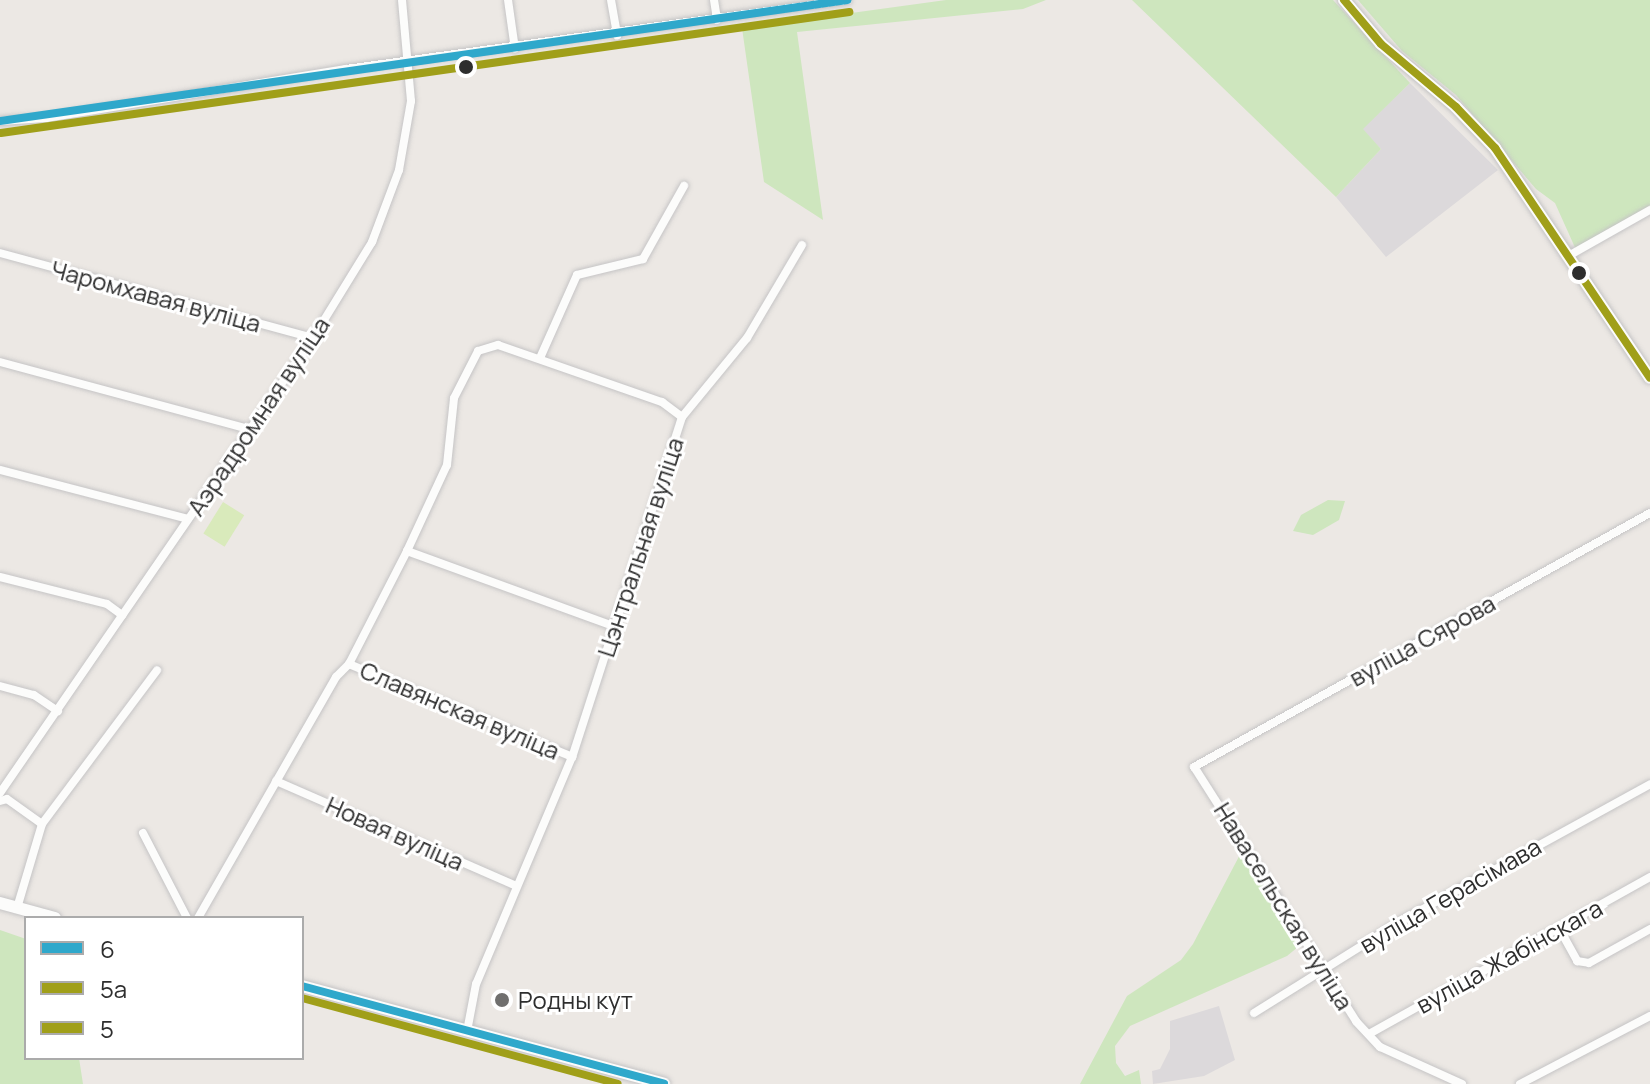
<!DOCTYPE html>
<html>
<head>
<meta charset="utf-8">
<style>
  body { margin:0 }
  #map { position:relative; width:1650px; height:1084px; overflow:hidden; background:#ece8e4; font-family:Manrope,sans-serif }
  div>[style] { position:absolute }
  .industrial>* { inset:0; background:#dcd9db }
  .green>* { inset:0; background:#cee6be }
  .pitch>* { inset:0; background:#d9eabb; transform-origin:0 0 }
  .roads { filter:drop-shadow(0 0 2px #c5c4c5) drop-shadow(0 0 2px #c5c4c5) }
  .street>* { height:8px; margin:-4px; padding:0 4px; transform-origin:4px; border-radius:4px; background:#fcfcfb }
  .secondary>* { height:12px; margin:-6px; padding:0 6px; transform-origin:6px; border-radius:6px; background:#fcfcfb }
  .bus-1>* { height:8px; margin:-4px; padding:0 4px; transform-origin:4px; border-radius:4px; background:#2fa8cb }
  .bus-2>* { height:8px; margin:-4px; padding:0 4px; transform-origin:4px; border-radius:4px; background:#a09f19 }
  .bus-3>* { height:8px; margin:-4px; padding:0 4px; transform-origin:4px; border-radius:4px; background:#a09f19 }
  .dots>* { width:22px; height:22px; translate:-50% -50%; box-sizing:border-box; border:4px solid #fff; border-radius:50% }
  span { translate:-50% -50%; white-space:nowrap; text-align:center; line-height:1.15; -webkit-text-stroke:6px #fff; paint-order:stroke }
  .street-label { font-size:24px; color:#2e2e2e }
  .poi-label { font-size:24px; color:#2e2e2e }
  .left { translate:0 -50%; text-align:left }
  .legend { position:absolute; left:24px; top:916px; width:280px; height:144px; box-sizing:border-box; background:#fff; border:2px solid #ababab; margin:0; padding:10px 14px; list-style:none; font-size:24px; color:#2e2e2e }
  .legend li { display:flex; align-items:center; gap:16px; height:40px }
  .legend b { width:40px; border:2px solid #ababab }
</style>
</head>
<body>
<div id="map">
  <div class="industrial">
    <i style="clip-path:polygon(1410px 83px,1498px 170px,1386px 257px,1336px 197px,1381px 149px,1362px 129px)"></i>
    <i style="clip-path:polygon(1219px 1006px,1235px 1060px,1204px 1076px,1153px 1084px,1152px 1071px,1160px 1069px,1170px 1049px,1170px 1021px)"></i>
  </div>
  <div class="green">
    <i style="clip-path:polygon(946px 0,1046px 0,1023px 9px,797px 32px,823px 220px,764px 182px,742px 28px)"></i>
    <i style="clip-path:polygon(1132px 0,1333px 0,1410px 83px,1363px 129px,1381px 149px,1336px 197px)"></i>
    <i style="clip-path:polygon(1358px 0,1650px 0,1650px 208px,1577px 252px,1555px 203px,1536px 189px,1456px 95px,1402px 51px)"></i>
    <i style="clip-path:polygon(1328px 500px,1345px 501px,1339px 520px,1313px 535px,1293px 531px,1301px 515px)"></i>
    <i style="clip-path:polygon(1245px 845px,1304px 942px,1287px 956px,1130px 1026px,1115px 1046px,1116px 1063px,1125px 1076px,1139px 1070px,1141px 1084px,1080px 1084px,1127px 996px,1181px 960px,1193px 944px)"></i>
    <i style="clip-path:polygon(0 930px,26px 939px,26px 1058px,79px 1058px,83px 1084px,0 1084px)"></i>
  </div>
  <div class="pitch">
    <i style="left:223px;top:502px;width:25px;height:37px;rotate:32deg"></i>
  </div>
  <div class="roads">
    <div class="street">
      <i style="left:508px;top:0;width:49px;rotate:81.9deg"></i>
      <i style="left:611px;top:0;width:36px;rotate:80deg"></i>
      <i style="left:714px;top:0;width:20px;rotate:81deg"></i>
      <i style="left:0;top:121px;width:46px;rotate:-3.7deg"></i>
      <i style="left:46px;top:118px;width:304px;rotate:-9.3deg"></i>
      <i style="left:346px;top:69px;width:506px;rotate:-7.84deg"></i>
      <i style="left:0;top:253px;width:324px;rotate:15.2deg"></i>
      <i style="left:1570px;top:255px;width:92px;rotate:-29.4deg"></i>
      <i style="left:540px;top:358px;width:91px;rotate:-66deg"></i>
      <i style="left:577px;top:275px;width:68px;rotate:-13.6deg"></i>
      <i style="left:643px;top:259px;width:84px;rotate:-60.7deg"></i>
      <i style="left:0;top:362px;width:258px;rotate:15.1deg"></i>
      <i style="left:682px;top:417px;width:102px;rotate:-50.6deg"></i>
      <i style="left:747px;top:338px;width:108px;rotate:-59.4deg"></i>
      <i style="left:0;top:470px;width:194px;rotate:14.6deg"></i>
      <i style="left:407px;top:551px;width:222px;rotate:20deg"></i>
      <i style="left:0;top:577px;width:110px;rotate:14.2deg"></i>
      <i style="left:107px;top:604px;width:19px;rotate:36deg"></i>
      <i style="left:349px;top:664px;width:242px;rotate:22.6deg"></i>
      <i style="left:0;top:686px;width:35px;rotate:15deg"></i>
      <i style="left:34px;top:695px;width:29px;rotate:34deg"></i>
      <i style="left:276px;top:781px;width:260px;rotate:23.6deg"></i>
      <i style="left:0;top:793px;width:552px;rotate:-55.48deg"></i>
      <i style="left:313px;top:338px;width:113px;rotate:-58.4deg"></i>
      <i style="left:372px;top:242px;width:77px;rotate:-69.4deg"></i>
      <i style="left:399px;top:170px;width:70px;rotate:-80.1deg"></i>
      <i style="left:411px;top:101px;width:101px;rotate:-95.1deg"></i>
      <i style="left:0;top:801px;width:7px;rotate:-16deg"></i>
      <i style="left:7px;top:799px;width:43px;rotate:35.5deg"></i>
      <i style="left:143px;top:833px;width:96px;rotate:62.6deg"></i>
      <i style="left:17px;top:908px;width:88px;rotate:-73.4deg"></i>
      <i style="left:42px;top:824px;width:192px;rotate:-53.2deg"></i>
      <i style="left:198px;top:918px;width:278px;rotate:-60.2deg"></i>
      <i style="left:336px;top:677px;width:18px;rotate:-45deg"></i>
      <i style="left:349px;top:664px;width:127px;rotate:-62.8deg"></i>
      <i style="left:407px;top:551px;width:95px;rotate:-65.1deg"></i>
      <i style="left:447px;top:465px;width:67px;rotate:-84deg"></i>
      <i style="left:454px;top:398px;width:53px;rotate:-62.9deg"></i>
      <i style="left:478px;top:351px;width:21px;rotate:-17deg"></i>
      <i style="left:498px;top:345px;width:174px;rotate:19.2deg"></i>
      <i style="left:662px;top:402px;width:25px;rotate:37deg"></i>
      <i style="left:682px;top:417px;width:357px;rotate:107.9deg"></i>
      <i style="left:572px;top:757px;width:246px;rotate:112.9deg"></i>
      <i style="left:476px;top:984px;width:48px;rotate:100.8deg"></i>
      <i style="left:1559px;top:928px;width:38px;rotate:61deg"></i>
      <i style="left:1577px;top:961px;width:12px;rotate:9deg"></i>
      <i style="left:1589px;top:963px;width:70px;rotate:-29.1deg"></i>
      <i style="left:1254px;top:1013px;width:176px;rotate:-32deg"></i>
      <i style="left:1403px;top:920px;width:282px;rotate:-28.8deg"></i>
      <i style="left:1369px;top:1034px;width:322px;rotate:-29.2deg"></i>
      <i style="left:1462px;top:1084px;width:90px;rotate:-155.7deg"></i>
      <i style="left:1380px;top:1047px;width:35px;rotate:-133deg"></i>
      <i style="left:1356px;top:1021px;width:301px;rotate:-122.5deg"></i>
      <i style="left:1194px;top:767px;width:522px;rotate:-29.12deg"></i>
      <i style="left:1520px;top:1084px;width:147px;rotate:-27.6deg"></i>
    </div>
    <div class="secondary">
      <i style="left:1344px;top:0;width:57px;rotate:49.9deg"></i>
      <i style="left:1381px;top:44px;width:98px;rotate:40deg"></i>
      <i style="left:1456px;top:107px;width:57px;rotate:46.4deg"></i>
      <i style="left:1495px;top:148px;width:277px;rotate:56deg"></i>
      <i style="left:0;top:903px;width:57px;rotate:15.3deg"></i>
      <i style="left:302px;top:986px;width:375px;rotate:15.1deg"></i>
    </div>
  </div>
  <div class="bus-1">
    <i style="left:0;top:121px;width:856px;rotate:-8.13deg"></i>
    <i style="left:302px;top:986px;width:375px;rotate:15.1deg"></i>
  </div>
  <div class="bus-2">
    <i style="left:1px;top:133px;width:857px;rotate:-8.12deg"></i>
    <i style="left:302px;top:998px;width:327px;rotate:15.2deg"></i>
  </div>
  <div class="bus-3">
    <i style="left:1344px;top:0;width:57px;rotate:49.9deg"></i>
    <i style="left:1381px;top:44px;width:98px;rotate:40deg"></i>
    <i style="left:1456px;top:107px;width:57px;rotate:46.4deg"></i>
    <i style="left:1495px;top:148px;width:277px;rotate:56deg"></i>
  </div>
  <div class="dots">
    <i style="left:466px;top:67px;background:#2e2e2e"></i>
    <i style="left:1579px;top:273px;background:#2e2e2e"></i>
    <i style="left:502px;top:1000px;background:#706f6e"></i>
  </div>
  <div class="street-label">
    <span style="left:156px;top:296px;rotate:15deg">Чаромхавая вуліца</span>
    <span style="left:258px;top:416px;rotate:-56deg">Аэрадромная вуліца</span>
    <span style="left:640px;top:547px;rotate:-72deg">Цэнтральная вуліца</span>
    <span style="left:1422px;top:640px;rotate:-29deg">вуліца Сярова</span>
    <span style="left:460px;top:710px;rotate:23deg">Славянская вуліца</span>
    <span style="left:395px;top:833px;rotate:24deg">Новая вуліца</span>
    <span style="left:1450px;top:895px;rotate:-30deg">вуліца Герасімава</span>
    <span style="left:1284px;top:906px;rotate:58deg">Навасельская вуліца</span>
    <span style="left:1509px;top:956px;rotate:-29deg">вуліца Жабінскага</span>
  </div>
  <div class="poi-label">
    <span class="left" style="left:518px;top:1000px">Родны кут</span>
  </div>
  <ul class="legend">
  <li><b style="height:10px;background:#2fa8cb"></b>6</li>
  <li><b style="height:10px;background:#a09f19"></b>5а</li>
  <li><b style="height:10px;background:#a09f19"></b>5</li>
  </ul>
</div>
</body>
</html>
